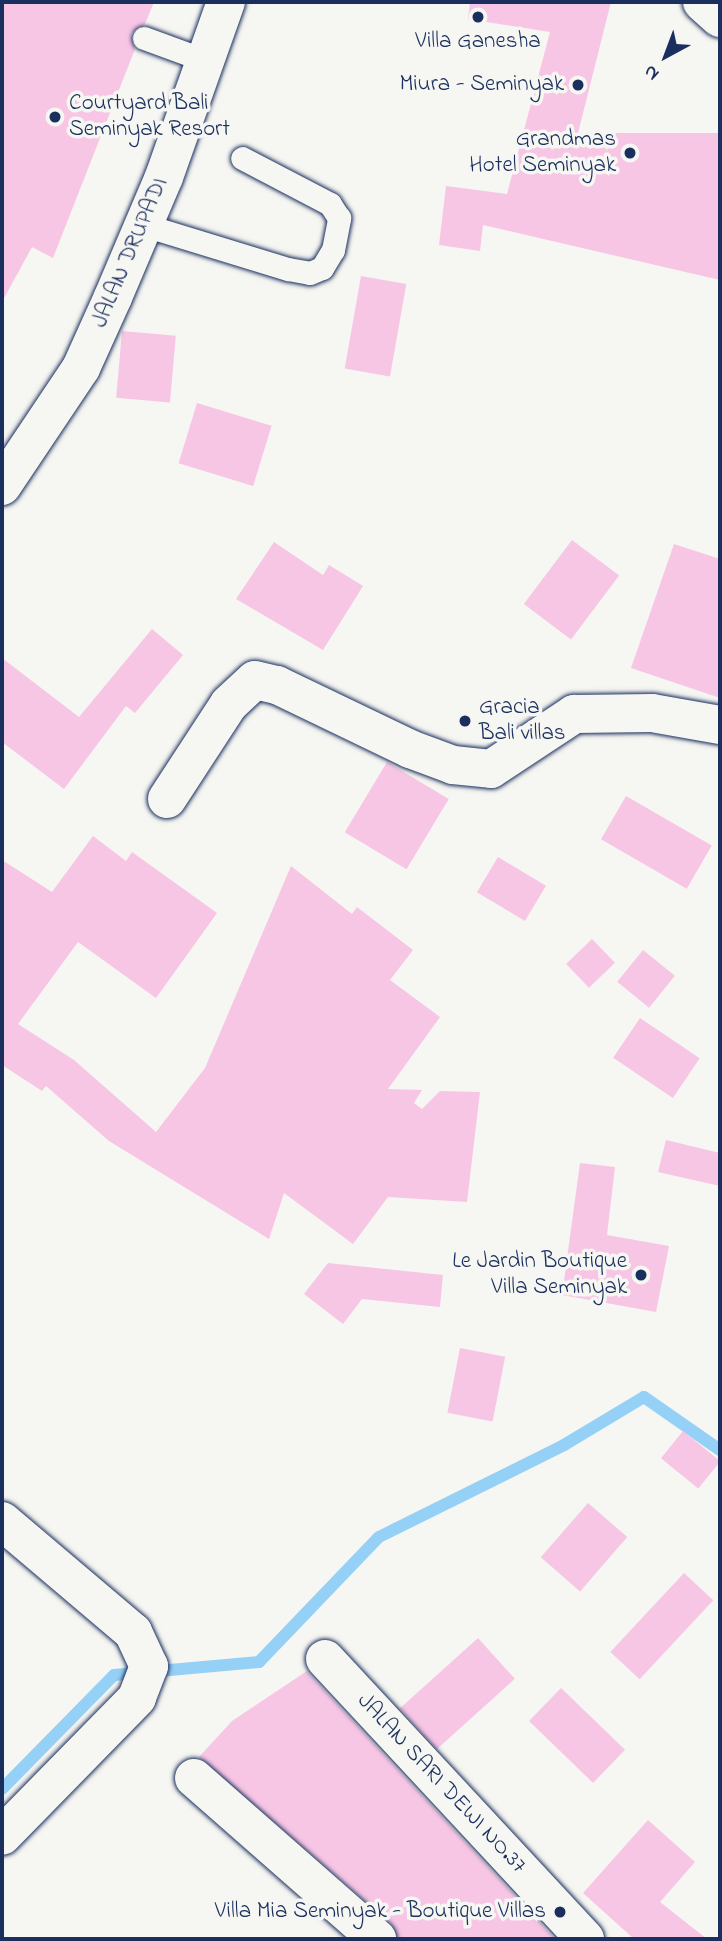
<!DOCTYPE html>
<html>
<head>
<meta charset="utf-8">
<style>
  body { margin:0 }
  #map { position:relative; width:722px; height:1941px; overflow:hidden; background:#f6f6f2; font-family:"Indie Flower",sans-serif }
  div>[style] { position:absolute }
  .stream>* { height:12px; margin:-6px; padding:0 6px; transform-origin:6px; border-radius:6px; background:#95d0f6 }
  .building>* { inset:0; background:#f8c6e5; transform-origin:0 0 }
  .roads { filter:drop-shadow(0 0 2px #1b2f5e) drop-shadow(0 0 2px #1b2f5e) }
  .service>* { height:23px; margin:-11.5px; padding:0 11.5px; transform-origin:11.5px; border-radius:11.5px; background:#f6f6f2 }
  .minor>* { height:38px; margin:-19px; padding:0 19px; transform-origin:19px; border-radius:19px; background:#f6f6f2 }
  .dots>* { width:19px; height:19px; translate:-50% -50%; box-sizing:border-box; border:4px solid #f6f6f2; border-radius:50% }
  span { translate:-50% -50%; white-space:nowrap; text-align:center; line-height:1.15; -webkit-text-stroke:7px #f6f6f2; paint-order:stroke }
  .poi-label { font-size:23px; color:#1b2f5e }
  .right { translate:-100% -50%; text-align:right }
  .left { translate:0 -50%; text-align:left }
  .street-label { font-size:23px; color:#1b2f5e }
  .frame { position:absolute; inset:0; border:4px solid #1b2f5e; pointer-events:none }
  .north { position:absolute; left:631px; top:21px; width:70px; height:70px; -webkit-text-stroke:5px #f6f6f2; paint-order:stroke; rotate:221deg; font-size:19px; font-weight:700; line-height:28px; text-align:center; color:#1b2f5e }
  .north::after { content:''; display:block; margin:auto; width:24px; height:32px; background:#1b2f5e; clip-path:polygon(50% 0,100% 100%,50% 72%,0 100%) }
</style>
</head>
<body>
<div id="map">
  <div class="stream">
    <i style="left:2px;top:1789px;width:160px;rotate:-45.5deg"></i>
    <i style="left:114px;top:1675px;width:146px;rotate:-5.1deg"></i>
    <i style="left:259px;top:1662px;width:173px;rotate:-46.2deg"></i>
    <i style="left:379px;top:1537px;width:207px;rotate:-26.4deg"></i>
    <i style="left:564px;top:1445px;width:93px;rotate:-31deg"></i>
    <i style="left:644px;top:1397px;width:93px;rotate:34.9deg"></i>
  </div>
  <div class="building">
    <i style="clip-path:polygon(2px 2px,154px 2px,145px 24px,131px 33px,135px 49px,53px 258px,32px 247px,2px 302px)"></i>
    <i style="clip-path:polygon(470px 2px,611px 2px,578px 133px,720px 133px,720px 280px,483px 225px,480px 251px,439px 245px,446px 186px,507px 194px,550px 32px,468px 19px)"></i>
    <i style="left:361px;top:276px;width:46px;height:94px;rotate:10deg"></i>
    <i style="left:122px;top:331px;width:54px;height:67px;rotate:5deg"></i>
    <i style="left:197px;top:403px;width:78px;height:63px;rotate:17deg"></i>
    <i style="left:572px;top:540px;width:59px;height:80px;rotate:37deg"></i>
    <i style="clip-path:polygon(274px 542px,323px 575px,329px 565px,363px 586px,323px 650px,236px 599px)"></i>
    <i style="clip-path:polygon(674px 544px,720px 559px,720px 698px,631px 668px)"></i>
    <i style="clip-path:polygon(152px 629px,183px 655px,135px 713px,126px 706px,64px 789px,2px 742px,2px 658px,79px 717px)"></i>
    <i style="left:387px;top:762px;width:72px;height:82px;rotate:31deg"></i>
    <i style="left:626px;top:796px;width:99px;height:50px;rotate:30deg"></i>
    <i style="clip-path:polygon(93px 836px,126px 861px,132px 852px,217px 913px,156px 998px,78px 942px,18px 1024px,74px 1060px,156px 1132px,205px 1068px,291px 866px,352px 914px,357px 907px,413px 950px,390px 980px,440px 1017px,388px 1089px,422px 1090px,414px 1103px,422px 1109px,440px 1091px,480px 1092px,467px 1202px,388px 1197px,353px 1244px,284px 1193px,269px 1239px,109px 1141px,46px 1086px,42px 1091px,2px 1065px,2px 860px,52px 892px)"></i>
    <i style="left:498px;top:857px;width:56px;height:41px;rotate:31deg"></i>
    <i style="left:592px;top:939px;width:33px;height:36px;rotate:46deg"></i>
    <i style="left:643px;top:950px;width:41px;height:41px;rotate:39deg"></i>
    <i style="left:640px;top:1018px;width:72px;height:48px;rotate:34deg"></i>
    <i style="clip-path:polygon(666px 1140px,720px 1153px,720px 1186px,658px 1172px)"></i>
    <i style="clip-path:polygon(580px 1163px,615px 1167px,607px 1235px,669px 1246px,656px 1312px,562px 1295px)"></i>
    <i style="clip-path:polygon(328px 1263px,443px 1275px,440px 1307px,362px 1299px,343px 1324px,304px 1294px)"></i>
    <i style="left:460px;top:1348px;width:46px;height:66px;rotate:11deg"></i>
    <i style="left:683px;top:1431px;width:48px;height:35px;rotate:39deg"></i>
    <i style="left:588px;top:1503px;width:52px;height:72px;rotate:41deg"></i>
    <i style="left:684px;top:1573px;width:40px;height:108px;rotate:43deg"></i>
    <i style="left:478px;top:1638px;width:55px;height:105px;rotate:48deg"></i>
    <i style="clip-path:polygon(307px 1671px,309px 1674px,555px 1939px,398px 1939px,391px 1923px,199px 1757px,232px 1721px)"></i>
    <i style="left:561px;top:1688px;width:89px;height:46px;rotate:44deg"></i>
    <i style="clip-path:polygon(648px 1820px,695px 1862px,660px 1902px,707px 1939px,634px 1939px,583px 1893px)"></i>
  </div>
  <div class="roads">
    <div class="service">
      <i style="left:144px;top:38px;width:67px;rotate:20.1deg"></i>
      <i style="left:144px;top:225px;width:151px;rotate:17deg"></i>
      <i style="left:288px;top:269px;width:22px;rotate:10deg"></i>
      <i style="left:310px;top:273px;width:13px;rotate:-23deg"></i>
      <i style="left:322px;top:268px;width:21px;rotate:-59deg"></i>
      <i style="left:333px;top:250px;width:33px;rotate:-79deg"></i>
      <i style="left:339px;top:218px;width:17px;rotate:-123deg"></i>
      <i style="left:330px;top:204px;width:99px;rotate:-152.4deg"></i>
    </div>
    <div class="minor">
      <i style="left:702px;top:2px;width:24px;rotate:42deg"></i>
      <i style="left:2px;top:486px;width:142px;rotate:-56.2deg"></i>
      <i style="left:81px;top:368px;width:78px;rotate:-65.7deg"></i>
      <i style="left:113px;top:297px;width:130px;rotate:-67deg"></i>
      <i style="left:164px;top:177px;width:186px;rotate:-70.5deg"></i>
      <i style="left:167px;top:799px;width:113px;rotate:-56.9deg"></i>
      <i style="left:229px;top:704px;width:35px;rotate:-43deg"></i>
      <i style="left:255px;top:680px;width:23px;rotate:13deg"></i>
      <i style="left:277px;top:685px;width:148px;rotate:25.7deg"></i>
      <i style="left:410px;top:749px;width:46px;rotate:20.4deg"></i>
      <i style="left:453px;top:765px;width:38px;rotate:6deg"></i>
      <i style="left:491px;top:769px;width:100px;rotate:-33.5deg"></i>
      <i style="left:574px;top:714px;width:78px;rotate:-0.7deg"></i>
      <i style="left:652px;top:713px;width:69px;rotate:10deg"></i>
      <i style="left:2px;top:1521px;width:172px;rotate:40.3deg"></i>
      <i style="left:133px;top:1632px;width:38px;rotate:65deg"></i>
      <i style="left:149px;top:1666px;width:34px;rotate:111deg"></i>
      <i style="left:137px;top:1698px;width:193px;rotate:134.4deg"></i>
      <i style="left:325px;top:1659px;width:382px;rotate:47.1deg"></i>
      <i style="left:194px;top:1778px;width:244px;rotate:41.3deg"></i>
    </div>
  </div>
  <div class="dots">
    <i style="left:478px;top:17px;background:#1b2f5e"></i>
    <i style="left:578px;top:85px;background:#1b2f5e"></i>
    <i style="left:55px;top:117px;background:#1b2f5e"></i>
    <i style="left:630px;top:153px;background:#1b2f5e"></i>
    <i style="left:465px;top:721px;background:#1b2f5e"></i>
    <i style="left:641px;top:1275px;background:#1b2f5e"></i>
    <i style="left:560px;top:1912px;background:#1b2f5e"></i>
  </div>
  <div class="poi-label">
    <span style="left:478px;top:42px">Villa Ganesha</span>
    <span class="right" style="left:564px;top:85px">Miura - Seminyak</span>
    <span class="left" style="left:69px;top:117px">Courtyard Bali<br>Seminyak Resort</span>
    <span class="right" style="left:616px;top:153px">Grandmas<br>Hotel Seminyak</span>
    <span class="left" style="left:479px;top:721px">Gracia<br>Bali villas</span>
    <span class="right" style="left:627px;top:1275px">Le Jardin Boutique<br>Villa Seminyak</span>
    <span class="right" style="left:546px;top:1912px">Villa Mia Seminyak - Boutique Villas</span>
  </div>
  <div class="street-label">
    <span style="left:131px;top:253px;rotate:-67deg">JALAN DRUPADI</span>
    <span style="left:441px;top:1784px;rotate:47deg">JALAN SARI DEWI NO.37</span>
  </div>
  <div class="frame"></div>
  <div class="north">N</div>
</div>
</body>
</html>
